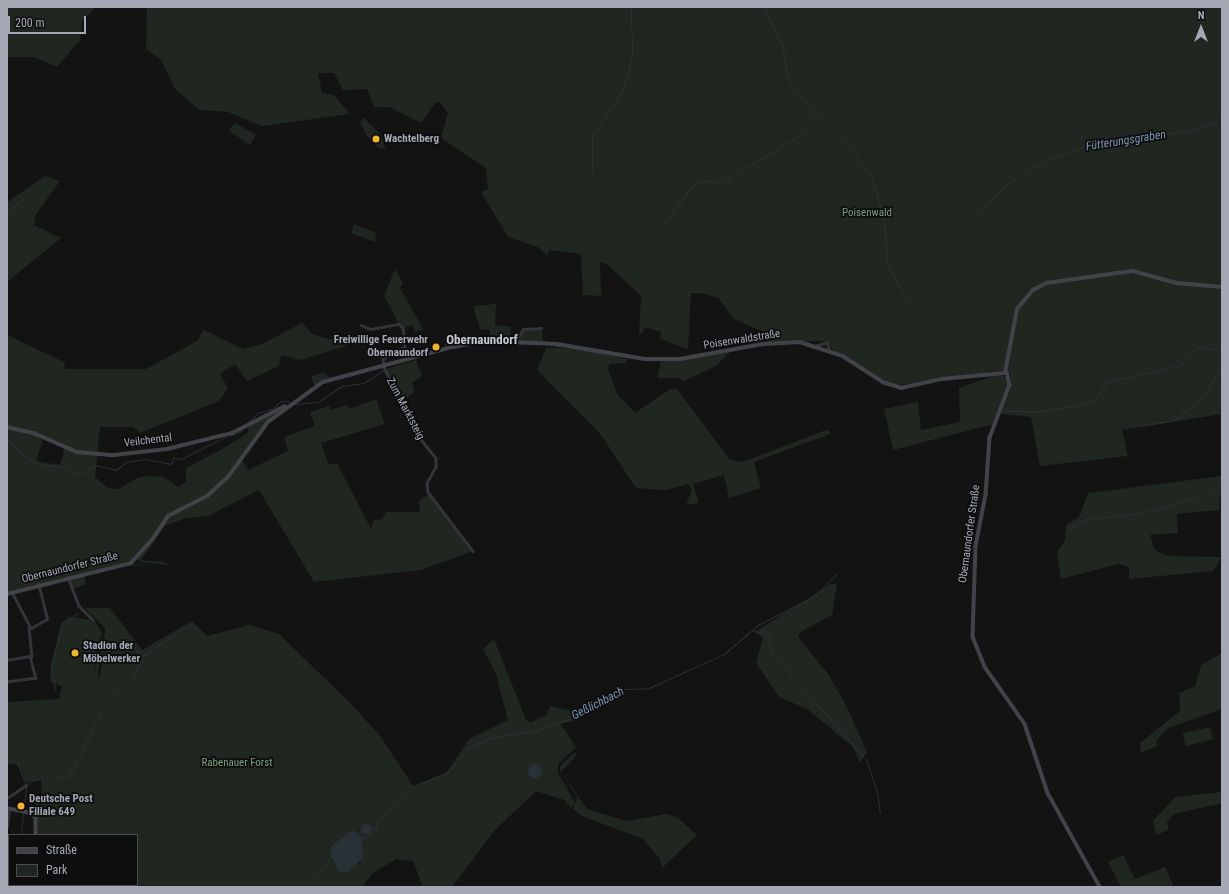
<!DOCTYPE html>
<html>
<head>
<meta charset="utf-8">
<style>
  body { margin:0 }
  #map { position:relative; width:1229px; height:894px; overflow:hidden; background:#131314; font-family:"Roboto Condensed",sans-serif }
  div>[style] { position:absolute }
  .green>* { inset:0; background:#1f2720; transform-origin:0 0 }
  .water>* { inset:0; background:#293138 }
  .round { border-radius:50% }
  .stream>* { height:1px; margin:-0.5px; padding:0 0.5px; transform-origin:0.5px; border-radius:0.5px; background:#293138 }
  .street>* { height:2.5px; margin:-1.25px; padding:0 1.25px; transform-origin:1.25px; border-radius:1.25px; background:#343439 }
  .secondary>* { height:3.5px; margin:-1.75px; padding:0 1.75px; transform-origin:1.75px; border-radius:1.75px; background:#424349 }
  .dots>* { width:11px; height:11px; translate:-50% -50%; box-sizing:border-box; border:2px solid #0e0e0f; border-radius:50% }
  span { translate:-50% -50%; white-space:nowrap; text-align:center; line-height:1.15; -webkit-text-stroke:3.5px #0e0e0f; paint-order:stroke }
  .poi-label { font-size:11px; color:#a4a9b5; font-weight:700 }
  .left { translate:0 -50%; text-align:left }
  .right { translate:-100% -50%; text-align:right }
  .park-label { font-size:11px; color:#7ba07e }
  .street-label { font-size:11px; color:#a4a9b5 }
  .water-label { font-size:12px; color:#7b95b0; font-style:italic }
  .quarter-label { font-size:13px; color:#c5c8d1; font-weight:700 }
  .frame { position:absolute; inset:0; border:8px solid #a4a9b5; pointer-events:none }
  .legend { position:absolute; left:8px; top:834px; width:130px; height:52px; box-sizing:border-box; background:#0e0e0f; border:1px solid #4a4c51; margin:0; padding:5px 7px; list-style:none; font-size:12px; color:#a4a9b5 }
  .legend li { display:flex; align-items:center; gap:8px; height:20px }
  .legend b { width:20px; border:1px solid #4a4c51 }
  .north { position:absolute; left:1181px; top:8px; width:40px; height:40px; -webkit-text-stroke:3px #0e0e0f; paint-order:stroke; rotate:0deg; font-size:11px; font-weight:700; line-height:16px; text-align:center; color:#a4a9b5 }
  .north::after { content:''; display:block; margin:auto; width:14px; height:18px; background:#a4a9b5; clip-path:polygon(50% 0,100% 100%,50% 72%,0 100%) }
  .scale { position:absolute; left:8px; top:16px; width:78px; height:18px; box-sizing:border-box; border:2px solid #a4a9b5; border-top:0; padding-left:5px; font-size:12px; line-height:14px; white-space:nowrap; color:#a4a9b5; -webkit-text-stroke:3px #0e0e0f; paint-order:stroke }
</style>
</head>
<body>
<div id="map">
  <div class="green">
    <i style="clip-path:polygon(7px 7px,96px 7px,82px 21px,80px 40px,57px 67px,34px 57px,7px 57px)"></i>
    <i style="clip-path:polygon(147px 7px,1222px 7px,1222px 414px,1122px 430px,1128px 456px,1040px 466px,1031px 417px,1001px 414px,1011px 384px,1009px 370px,892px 386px,832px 350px,828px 341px,767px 342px,766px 333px,734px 319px,718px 298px,701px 293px,691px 293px,688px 349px,660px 339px,661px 332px,644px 327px,643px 333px,639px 333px,641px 296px,608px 265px,600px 262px,601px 296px,583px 295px,581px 254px,549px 250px,548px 256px,538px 247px,508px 237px,481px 192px,488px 189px,486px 168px,441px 138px,448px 113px,440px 102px,435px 103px,421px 123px,389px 107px,374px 107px,367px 89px,343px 90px,334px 73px,318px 73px,322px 93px,334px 95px,350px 114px,262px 126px,228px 112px,199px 110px,175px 89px,161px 60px,146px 49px)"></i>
    <i style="clip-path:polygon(364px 118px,381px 135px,386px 149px,378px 148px,367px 136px,360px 122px)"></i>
    <i style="clip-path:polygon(235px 123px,256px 135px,250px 145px,229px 131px)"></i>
    <i style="clip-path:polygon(45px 176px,60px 181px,36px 214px,34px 225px,61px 238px,7px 282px,7px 202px)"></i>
    <i style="clip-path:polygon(354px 224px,376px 233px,375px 242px,351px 233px)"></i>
    <i style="clip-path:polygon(395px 269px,403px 283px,400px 288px,423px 329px,415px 332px,412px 325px,403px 328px,399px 324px,384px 296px)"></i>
    <i style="clip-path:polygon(496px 304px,495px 325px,511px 327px,510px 342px,490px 340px,490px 330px,480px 329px,473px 306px)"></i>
    <i style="clip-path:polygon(evenodd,302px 323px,312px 334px,328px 339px,343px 338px,346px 346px,301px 360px,281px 355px,279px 366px,247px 381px,235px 364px,220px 374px,228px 388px,219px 401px,140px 433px,133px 427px,100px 427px,95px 477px,108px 488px,119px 489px,139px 477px,149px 476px,163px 477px,178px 487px,186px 482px,186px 468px,224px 448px,249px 432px,247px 428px,262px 417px,279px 410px,240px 463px,242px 460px,248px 470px,288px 451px,284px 437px,315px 426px,310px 412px,329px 406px,331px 410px,347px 405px,349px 409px,376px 399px,385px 424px,321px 443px,329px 465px,337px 463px,371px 529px,374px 520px,382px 519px,386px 512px,420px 512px,419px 501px,429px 494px,473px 551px,421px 570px,314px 582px,259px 490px,208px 516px,186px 518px,165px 526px,141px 560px,163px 562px,171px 565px,140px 562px,137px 559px,83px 573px,126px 565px,161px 564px,116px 567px,84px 576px,86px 584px,73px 589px,69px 579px,83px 573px,7px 592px,7px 335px,64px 362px,65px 369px,146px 369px,197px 341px,204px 330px,243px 349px,262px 344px,302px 323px,44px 437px,65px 447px,60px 465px,36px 461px,44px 437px)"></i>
    <i style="clip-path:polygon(542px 329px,543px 342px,517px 341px,525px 330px)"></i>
    <i style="clip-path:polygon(546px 348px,582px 348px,627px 359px,626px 363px,609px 364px,608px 370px,618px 395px,635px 413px,670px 389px,677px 389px,730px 460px,743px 462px,823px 431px,829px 430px,830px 434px,754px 462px,761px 488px,729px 498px,724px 475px,693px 484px,699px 503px,686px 505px,692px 490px,688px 484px,667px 490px,636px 488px,599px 432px,537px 370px)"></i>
    <i style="clip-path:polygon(731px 351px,716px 366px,684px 381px,679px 378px,657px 378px,661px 360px)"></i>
    <i style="clip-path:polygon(416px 360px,422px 376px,412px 383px,414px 393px,403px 400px,386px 369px)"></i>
    <i style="clip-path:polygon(323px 373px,331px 378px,314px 386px,311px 376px)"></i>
    <i style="clip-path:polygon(996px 375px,1008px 377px,1009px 382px,994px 424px,893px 450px,884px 409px,918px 402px,921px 430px,960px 422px,959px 388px)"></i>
    <i style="clip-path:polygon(1222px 476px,1219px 510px,1177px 514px,1178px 533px,1150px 535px,1155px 550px,1168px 556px,1222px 557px,1213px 571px,1129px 579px,1129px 567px,1118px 564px,1061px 579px,1057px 552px,1065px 540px,1066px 525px,1079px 517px,1088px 493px)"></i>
    <i style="clip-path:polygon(831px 584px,837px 584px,832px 615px,802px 631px,798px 637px,828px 674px,847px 707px,867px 752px,860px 763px,853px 747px,807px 709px,779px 697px,756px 663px,763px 638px,755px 632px)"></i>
    <i style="clip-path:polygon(evenodd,84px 608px,110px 608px,142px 650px,192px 621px,207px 636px,249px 625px,279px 634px,353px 706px,381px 737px,413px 786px,447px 772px,469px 739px,508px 720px,496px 674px,483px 649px,494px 639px,526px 720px,531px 722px,547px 715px,550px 706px,585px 714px,580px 719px,561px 724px,576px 747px,558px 764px,558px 773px,575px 803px,571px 808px,564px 800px,536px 791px,495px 830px,452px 887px,423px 887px,413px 861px,396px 859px,373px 873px,362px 887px,30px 887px,137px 885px,137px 835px,36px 835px,34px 797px,42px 796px,41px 780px,25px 781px,22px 770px,14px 762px,7px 764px,7px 702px,59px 699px,62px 686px,51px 682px,50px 670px,61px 623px,68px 617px,94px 620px,102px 633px,92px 679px,105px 633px,105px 649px,98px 669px,99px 680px,105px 649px,105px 628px,84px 608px,352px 832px,361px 841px,361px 862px,357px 864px,331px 846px,352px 832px)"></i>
    <i style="clip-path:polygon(1222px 653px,1222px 709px,1168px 728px,1156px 741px,1157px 746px,1141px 753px,1140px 743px,1180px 711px,1179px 693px,1195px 686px,1201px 665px)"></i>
    <i style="left:1210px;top:727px;width:13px;height:28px;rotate:77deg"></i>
    <i style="clip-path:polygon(575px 752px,577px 755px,561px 772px,587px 809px,626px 821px,667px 814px,678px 818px,697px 835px,662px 868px,660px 859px,643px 839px,582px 816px,573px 809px,577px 797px,560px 771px,560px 766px)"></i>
    <i style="clip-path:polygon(1222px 792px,1222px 803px,1174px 814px,1167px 822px,1169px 830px,1156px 835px,1153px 821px,1175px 797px)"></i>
    <i style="clip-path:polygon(1123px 855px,1135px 879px,1165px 867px,1174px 887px,1121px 887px,1108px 862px)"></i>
  </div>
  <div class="water">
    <i class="round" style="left:528px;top:764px;width:14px;height:14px"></i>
    <i class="round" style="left:361px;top:824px;width:10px;height:10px"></i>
    <i style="clip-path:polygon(353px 830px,362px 839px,363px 858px,348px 872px,339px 872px,331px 855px,331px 846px)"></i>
  </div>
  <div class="stream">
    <i style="left:764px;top:7px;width:45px;rotate:65.1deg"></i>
    <i style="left:783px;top:48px;width:30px;rotate:82deg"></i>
    <i style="left:787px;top:78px;width:47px;rotate:51.9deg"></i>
    <i style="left:648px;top:9px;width:4px;rotate:-34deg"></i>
    <i style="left:823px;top:123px;width:38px;rotate:43deg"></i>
    <i style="left:851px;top:149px;width:34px;rotate:54deg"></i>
    <i style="left:871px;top:177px;width:43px;rotate:72.4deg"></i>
    <i style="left:884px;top:218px;width:47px;rotate:86.3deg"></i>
    <i style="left:887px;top:265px;width:35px;rotate:59deg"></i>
    <i style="left:592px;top:172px;width:37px;rotate:-90deg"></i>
    <i style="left:592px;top:135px;width:55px;rotate:-55.4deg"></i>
    <i style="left:623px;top:90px;width:35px;rotate:-75deg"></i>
    <i style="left:632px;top:56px;width:49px;rotate:-91.2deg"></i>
    <i style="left:727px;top:187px;width:9px;rotate:-84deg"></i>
    <i style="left:7px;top:212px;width:26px;rotate:-40deg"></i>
    <i style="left:979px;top:215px;width:28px;rotate:-51deg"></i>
    <i style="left:997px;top:193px;width:33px;rotate:-38deg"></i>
    <i style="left:1023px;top:173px;width:42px;rotate:-26.6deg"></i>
    <i style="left:1061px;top:154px;width:36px;rotate:-18deg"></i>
    <i style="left:1095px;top:143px;width:102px;rotate:-7.3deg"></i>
    <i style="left:1196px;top:130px;width:29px;rotate:-25deg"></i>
    <i style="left:661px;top:228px;width:51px;rotate:-53.8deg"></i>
    <i style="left:691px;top:187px;width:12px;rotate:-31deg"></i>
    <i style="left:701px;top:181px;width:20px;rotate:3deg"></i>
    <i style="left:721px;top:182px;width:86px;rotate:-30.2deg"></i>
    <i style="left:795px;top:139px;width:28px;rotate:-51deg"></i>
    <i style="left:907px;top:298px;width:9px;rotate:32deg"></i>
    <i style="left:517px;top:340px;width:28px;rotate:2deg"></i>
    <i style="left:555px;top:346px;width:5px"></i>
    <i style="left:444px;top:348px;width:5px;rotate:-68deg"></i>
    <i style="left:446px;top:343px;width:34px;rotate:-7deg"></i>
    <i style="left:480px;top:339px;width:34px;rotate:2deg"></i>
    <i style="left:585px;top:351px;width:24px;rotate:12deg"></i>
    <i style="left:1206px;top:393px;width:19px;rotate:-62deg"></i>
    <i style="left:1215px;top:376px;width:8px;rotate:-23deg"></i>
    <i style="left:294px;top:404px;width:24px;rotate:-5deg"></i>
    <i style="left:318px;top:402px;width:29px;rotate:-34deg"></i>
    <i style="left:342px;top:386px;width:22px;rotate:-8deg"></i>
    <i style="left:364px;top:383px;width:23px;rotate:-34deg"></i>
    <i style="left:273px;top:408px;width:11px;rotate:-41deg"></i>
    <i style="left:281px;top:401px;width:8px"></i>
    <i style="left:1004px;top:411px;width:39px"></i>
    <i style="left:1043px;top:411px;width:43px;rotate:-9.5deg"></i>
    <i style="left:1085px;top:404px;width:12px;rotate:-24deg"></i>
    <i style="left:1096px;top:399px;width:20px;rotate:-57deg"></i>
    <i style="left:1107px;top:382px;width:76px;rotate:-12.9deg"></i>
    <i style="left:1181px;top:365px;width:24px;rotate:-48deg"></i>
    <i style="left:1197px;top:347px;width:25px;rotate:7deg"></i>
    <i style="left:258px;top:413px;width:14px;rotate:-17deg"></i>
    <i style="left:246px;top:424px;width:15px;rotate:-42deg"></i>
    <i style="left:1143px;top:425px;width:30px;rotate:-8deg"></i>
    <i style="left:1173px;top:421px;width:40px;rotate:-39deg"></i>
    <i style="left:230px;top:436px;width:14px;rotate:-25deg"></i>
    <i style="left:7px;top:438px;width:23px;rotate:49deg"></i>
    <i style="left:22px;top:455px;width:20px;rotate:30deg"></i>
    <i style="left:39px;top:465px;width:26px;rotate:4deg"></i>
    <i style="left:65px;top:467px;width:16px;rotate:27deg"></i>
    <i style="left:79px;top:474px;width:18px;rotate:-29deg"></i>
    <i style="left:95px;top:465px;width:22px;rotate:13deg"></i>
    <i style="left:116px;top:470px;width:13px;rotate:-39deg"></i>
    <i style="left:126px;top:462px;width:18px;rotate:-9deg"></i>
    <i style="left:144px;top:459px;width:27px;rotate:10deg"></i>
    <i style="left:171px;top:464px;width:8px;rotate:-67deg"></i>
    <i style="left:174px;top:457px;width:7px;rotate:16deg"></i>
    <i style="left:181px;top:459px;width:51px;rotate:-26.6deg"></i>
    <i style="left:1069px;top:529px;width:20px;rotate:-30deg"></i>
    <i style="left:1086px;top:519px;width:56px;rotate:-6.1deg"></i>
    <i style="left:1142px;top:513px;width:83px;rotate:-16deg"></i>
    <i style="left:752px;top:631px;width:17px;rotate:7deg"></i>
    <i style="left:769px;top:633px;width:18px;rotate:87deg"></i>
    <i style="left:770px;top:651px;width:140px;rotate:48.5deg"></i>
    <i style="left:124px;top:639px;width:25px;rotate:42deg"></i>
    <i style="left:55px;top:690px;width:22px;rotate:-100deg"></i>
    <i style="left:51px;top:668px;width:41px;rotate:-76deg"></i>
    <i style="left:61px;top:628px;width:23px;rotate:-43deg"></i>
    <i style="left:866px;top:759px;width:35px;rotate:72deg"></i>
    <i style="left:877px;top:792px;width:21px;rotate:82deg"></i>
    <i style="left:7px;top:763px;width:10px;rotate:-6deg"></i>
    <i style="left:17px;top:762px;width:22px;rotate:69deg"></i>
    <i style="left:51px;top:778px;width:17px;rotate:-7deg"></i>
    <i style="left:68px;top:776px;width:5px;rotate:-79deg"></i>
    <i style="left:69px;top:771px;width:4px"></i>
    <i style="left:73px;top:771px;width:67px;rotate:-65.3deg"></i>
    <i style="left:101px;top:710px;width:47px;rotate:-45.9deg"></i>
    <i style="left:134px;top:676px;width:22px;rotate:-66deg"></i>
    <i style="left:143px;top:656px;width:51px;rotate:-34.6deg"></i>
    <i style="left:185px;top:627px;width:13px;rotate:4deg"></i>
    <i style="left:27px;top:782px;width:16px;rotate:-14deg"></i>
    <i style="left:24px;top:809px;width:22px;rotate:-85deg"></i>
    <i style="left:371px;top:828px;width:5px"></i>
    <i style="left:376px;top:828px;width:7px;rotate:-74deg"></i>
    <i style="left:378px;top:821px;width:53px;rotate:-42.7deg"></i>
    <i style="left:417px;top:785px;width:32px;rotate:-22deg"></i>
    <i style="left:447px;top:773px;width:31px;rotate:-50deg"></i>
    <i style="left:467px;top:749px;width:25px;rotate:-26deg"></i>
    <i style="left:490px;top:738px;width:49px;rotate:-9.5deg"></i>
    <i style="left:538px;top:730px;width:47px;rotate:-20deg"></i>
    <i style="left:582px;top:714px;width:49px;rotate:-30.8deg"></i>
    <i style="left:624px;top:689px;width:25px;rotate:-2deg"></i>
    <i style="left:649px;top:688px;width:82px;rotate:-24.4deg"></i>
    <i style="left:724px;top:654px;width:45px;rotate:-40.5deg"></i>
    <i style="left:758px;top:625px;width:65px;rotate:-27.3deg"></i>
    <i style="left:816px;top:595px;width:30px;rotate:-46deg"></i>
    <i style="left:21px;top:835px;width:23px;rotate:-85deg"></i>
    <i style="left:360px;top:839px;width:19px;rotate:-32deg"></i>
    <i style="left:7px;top:874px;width:6px;rotate:-72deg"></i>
    <i style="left:308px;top:887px;width:40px;rotate:-53deg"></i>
  </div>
  <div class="street">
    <i style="left:361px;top:325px;width:10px;rotate:24deg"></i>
    <i style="left:370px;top:329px;width:29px;rotate:-10deg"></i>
    <i style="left:399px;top:324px;width:6px;rotate:45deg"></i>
    <i style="left:403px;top:328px;width:19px;rotate:84deg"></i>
    <i style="left:405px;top:347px;width:25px;rotate:151deg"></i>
    <i style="left:383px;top:359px;width:8px;rotate:83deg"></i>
    <i style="left:384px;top:367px;width:72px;rotate:64.5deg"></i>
    <i style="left:415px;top:432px;width:33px;rotate:51deg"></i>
    <i style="left:436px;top:458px;width:9px;rotate:90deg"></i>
    <i style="left:436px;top:467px;width:18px;rotate:119deg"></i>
    <i style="left:427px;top:483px;width:9px;rotate:84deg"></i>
    <i style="left:428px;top:492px;width:74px;rotate:52.7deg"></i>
    <i style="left:515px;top:343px;width:16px;rotate:-60deg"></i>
    <i style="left:523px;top:329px;width:18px;rotate:-3deg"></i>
    <i style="left:815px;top:346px;width:13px;rotate:-18deg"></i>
    <i style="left:827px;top:342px;width:9px;rotate:72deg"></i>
    <i style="left:68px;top:577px;width:31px;rotate:69deg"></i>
    <i style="left:79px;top:606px;width:20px;rotate:45deg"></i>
    <i style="left:12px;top:592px;width:41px;rotate:62.2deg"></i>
    <i style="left:31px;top:628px;width:18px;rotate:-29deg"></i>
    <i style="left:47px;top:619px;width:36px;rotate:-104deg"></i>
    <i style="left:29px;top:628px;width:28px;rotate:84deg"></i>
    <i style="left:7px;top:660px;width:23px;rotate:-10deg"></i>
    <i style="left:30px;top:656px;width:23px;rotate:75deg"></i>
    <i style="left:36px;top:678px;width:29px;rotate:172deg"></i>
    <i style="left:7px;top:798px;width:23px;rotate:-34deg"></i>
    <i style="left:7px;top:827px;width:18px;rotate:-84deg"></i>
  </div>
  <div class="secondary">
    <i style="left:1007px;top:372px;width:13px;rotate:77deg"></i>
    <i style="left:1010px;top:385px;width:57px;rotate:110.7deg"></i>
    <i style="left:990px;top:438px;width:57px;rotate:94deg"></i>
    <i style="left:986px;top:495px;width:52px;rotate:101.1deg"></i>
    <i style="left:976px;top:546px;width:91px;rotate:91.9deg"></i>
    <i style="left:973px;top:637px;width:32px;rotate:68deg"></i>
    <i style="left:985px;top:667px;width:70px;rotate:54.9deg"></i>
    <i style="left:1025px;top:724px;width:73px;rotate:71.6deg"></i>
    <i style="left:1048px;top:793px;width:107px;rotate:61deg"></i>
    <i style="left:7px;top:427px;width:28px;rotate:13deg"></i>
    <i style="left:34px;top:433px;width:47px;rotate:23.8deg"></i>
    <i style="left:77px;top:452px;width:37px;rotate:5deg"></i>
    <i style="left:114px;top:455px;width:53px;rotate:-6.5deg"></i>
    <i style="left:167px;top:449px;width:67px;rotate:-13.8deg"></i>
    <i style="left:232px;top:433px;width:59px;rotate:-27deg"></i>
    <i style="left:7px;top:594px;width:128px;rotate:-14deg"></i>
    <i style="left:131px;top:563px;width:31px;rotate:-48deg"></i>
    <i style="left:152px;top:540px;width:29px;rotate:-56deg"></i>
    <i style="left:168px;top:516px;width:44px;rotate:-27.1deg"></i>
    <i style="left:207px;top:496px;width:28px;rotate:-42deg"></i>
    <i style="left:228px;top:477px;width:68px;rotate:-54deg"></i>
    <i style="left:268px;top:422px;width:68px;rotate:-36deg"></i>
    <i style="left:323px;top:382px;width:135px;rotate:-15.1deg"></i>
    <i style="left:453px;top:347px;width:31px;rotate:-11deg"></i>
    <i style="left:483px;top:341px;width:74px;rotate:2.3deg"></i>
    <i style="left:557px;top:344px;width:89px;rotate:9.7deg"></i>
    <i style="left:645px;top:359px;width:35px"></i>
    <i style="left:680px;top:359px;width:84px;rotate:-10.2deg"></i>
    <i style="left:763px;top:344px;width:37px;rotate:-3deg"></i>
    <i style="left:800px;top:342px;width:45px;rotate:18deg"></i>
    <i style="left:843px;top:356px;width:48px;rotate:33deg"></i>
    <i style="left:883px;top:382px;width:19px;rotate:18deg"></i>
    <i style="left:901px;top:388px;width:42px;rotate:-12.4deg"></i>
    <i style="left:942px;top:379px;width:63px;rotate:-5.4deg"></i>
    <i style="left:1005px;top:373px;width:65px;rotate:-79.4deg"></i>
    <i style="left:1017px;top:309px;width:25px;rotate:-50deg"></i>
    <i style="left:1033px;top:290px;width:15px;rotate:-28deg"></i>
    <i style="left:1046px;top:283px;width:88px;rotate:-7.9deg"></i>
    <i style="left:1133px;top:271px;width:46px;rotate:15.3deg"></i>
    <i style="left:1177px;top:283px;width:45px;rotate:5.1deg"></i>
    <i style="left:7px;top:808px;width:25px;rotate:12deg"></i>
    <i style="left:31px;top:813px;width:7px;rotate:45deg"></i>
    <i style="left:36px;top:818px;width:17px;rotate:90deg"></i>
    <i style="left:29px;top:887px;width:2px;rotate:-90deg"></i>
  </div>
  <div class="dots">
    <i style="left:376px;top:139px;background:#f0b52f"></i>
    <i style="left:436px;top:347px;background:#f0b52f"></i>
    <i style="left:75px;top:653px;background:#f0b52f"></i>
    <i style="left:21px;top:806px;background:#f0b52f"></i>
  </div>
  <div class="poi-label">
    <span class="left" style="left:384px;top:139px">Wachtelberg</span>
    <span class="right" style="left:428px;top:347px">Freiwillige Feuerwehr<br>Obernaundorf</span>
    <span class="left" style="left:83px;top:653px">Stadion der<br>Möbelwerker</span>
    <span class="left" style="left:29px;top:806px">Deutsche Post<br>Filiale 649</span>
  </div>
  <div class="park-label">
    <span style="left:867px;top:213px">Poisenwald</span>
    <span style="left:237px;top:763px">Rabenauer Forst</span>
  </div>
  <div class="street-label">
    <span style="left:742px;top:340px;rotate:-9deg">Poisenwaldstraße</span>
    <span style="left:405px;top:409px;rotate:62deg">Zum Marktsteig</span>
    <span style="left:148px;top:441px;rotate:-7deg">Veilchental</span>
    <span style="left:970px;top:534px;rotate:-82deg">Obernaundorfer Straße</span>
    <span style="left:70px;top:568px;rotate:-14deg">Obernaundorfer Straße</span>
  </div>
  <div class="water-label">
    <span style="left:1126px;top:141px;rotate:-9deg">Fütterungsgraben</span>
    <span style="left:598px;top:704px;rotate:-27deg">Geßlichbach</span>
  </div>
  <div class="quarter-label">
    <span style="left:482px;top:340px">Obernaundorf</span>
  </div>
  <div class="frame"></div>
  <ul class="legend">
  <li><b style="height:5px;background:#424349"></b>Straße</li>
  <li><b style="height:11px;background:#1f2720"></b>Park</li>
  </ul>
  <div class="north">N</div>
  <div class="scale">200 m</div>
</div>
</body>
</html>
